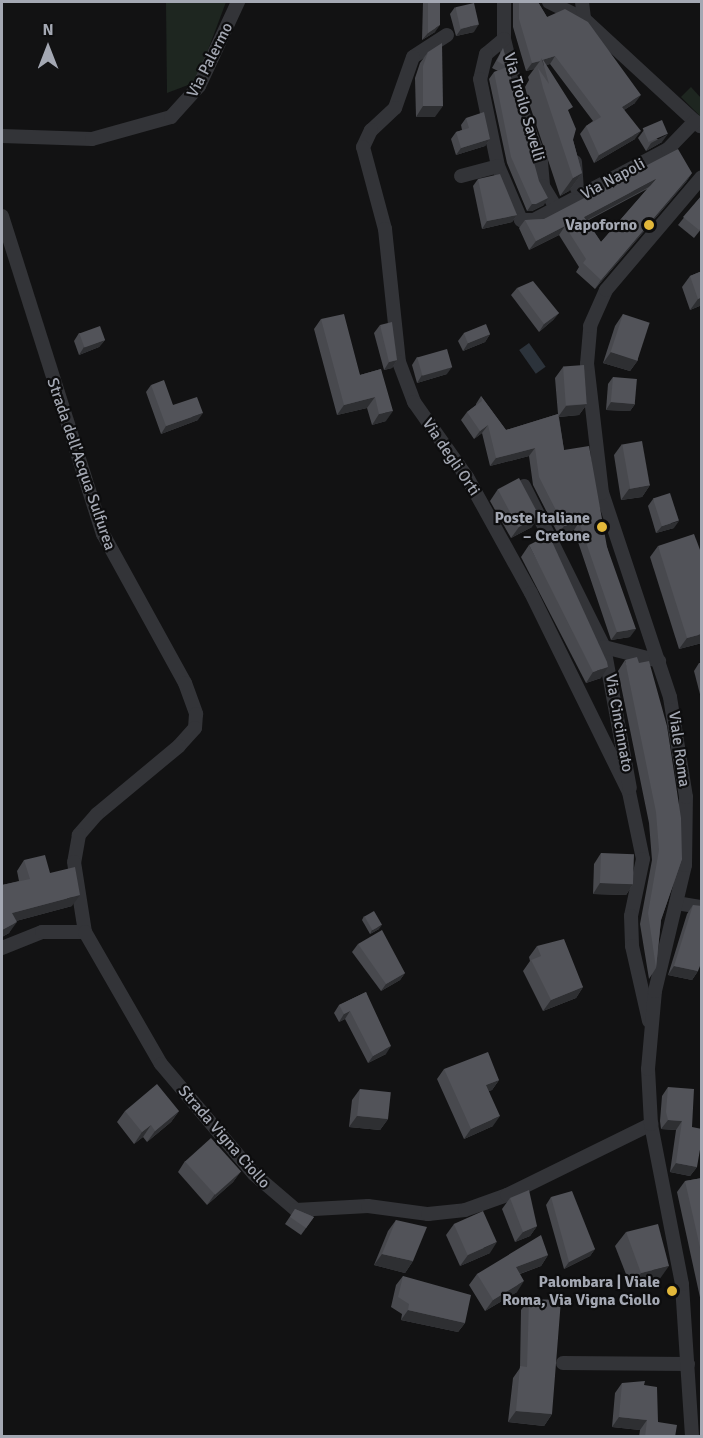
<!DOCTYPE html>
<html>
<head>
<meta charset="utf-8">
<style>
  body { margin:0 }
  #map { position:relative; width:703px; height:1438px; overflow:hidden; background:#121213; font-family:Signika,sans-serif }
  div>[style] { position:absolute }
  .green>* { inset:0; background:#1e2620 }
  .water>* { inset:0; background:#2c333b; transform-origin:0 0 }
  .street>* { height:14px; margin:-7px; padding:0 7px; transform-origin:7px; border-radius:7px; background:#333438 }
  .wall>* { inset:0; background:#48494e }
  .shaded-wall>* { inset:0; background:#2e2f32 }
  .building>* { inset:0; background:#525359; transform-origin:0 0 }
  .dots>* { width:16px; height:16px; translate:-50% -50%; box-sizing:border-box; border:3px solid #0d0d0e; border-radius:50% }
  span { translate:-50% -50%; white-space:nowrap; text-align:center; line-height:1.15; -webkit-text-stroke:4.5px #0d0d0e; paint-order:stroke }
  .street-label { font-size:16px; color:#a4a8b3 }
  .poi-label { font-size:16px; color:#a4a8b3; font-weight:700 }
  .right { translate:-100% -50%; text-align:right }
  .frame { position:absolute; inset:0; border:3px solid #a4a8b3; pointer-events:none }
  .north { position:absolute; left:18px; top:18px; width:60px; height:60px; -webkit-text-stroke:4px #0d0d0e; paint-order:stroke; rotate:0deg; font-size:16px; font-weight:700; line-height:24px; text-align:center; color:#a4a8b3 }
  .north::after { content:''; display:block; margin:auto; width:21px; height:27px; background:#a4a8b3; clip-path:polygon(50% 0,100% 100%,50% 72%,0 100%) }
</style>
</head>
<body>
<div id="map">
  <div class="green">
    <i style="clip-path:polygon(166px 2px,226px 2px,196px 82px,167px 93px)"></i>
    <i style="clip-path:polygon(691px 87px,701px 98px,701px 117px,681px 97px)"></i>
  </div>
  <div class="water">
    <i style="left:529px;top:343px;width:29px;height:12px;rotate:55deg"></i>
  </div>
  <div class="street">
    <i style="left:504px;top:2px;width:37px;rotate:90deg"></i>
    <i style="left:504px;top:39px;width:72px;rotate:76.3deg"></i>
    <i style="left:521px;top:109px;width:57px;rotate:69.3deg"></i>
    <i style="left:541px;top:162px;width:24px;rotate:85deg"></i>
    <i style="left:543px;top:186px;width:27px;rotate:59deg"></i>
    <i style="left:549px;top:2px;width:39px;rotate:26deg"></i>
    <i style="left:584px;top:19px;width:158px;rotate:42.7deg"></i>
    <i style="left:582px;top:2px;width:17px;rotate:83deg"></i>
    <i style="left:447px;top:35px;width:40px;rotate:147.1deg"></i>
    <i style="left:413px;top:57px;width:54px;rotate:109.4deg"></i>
    <i style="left:395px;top:108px;width:33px;rotate:137deg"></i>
    <i style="left:371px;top:130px;width:19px;rotate:115deg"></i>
    <i style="left:363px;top:147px;width:85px;rotate:75deg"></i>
    <i style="left:385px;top:229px;width:134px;rotate:84deg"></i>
    <i style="left:399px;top:362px;width:43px;rotate:69.4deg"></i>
    <i style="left:414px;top:402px;width:92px;rotate:54.8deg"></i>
    <i style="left:467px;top:477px;width:132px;rotate:61.1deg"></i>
    <i style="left:531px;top:593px;width:222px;rotate:63.8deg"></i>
    <i style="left:629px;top:792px;width:68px;rotate:78.2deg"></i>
    <i style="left:643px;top:859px;width:58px;rotate:101.9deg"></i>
    <i style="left:631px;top:916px;width:30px;rotate:88deg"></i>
    <i style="left:632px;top:946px;width:77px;rotate:77.2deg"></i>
    <i style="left:504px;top:39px;width:23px;rotate:140deg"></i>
    <i style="left:486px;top:54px;width:26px;rotate:103deg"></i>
    <i style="left:480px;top:79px;width:89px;rotate:78.3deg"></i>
    <i style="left:498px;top:166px;width:59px;rotate:66.9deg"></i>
    <i style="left:521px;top:220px;width:13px"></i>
    <i style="left:534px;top:220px;width:152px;rotate:-27.9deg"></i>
    <i style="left:668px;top:149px;width:39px;rotate:-46deg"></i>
    <i style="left:2px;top:136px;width:90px;rotate:1.9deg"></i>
    <i style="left:92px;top:139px;width:82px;rotate:-15.6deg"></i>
    <i style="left:171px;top:117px;width:42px;rotate:-47.9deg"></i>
    <i style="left:199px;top:86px;width:93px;rotate:-65.1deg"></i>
    <i style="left:575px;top:162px;width:26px;rotate:86deg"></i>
    <i style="left:461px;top:176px;width:38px;rotate:-15deg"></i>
    <i style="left:2px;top:216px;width:334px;rotate:72.4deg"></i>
    <i style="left:103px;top:534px;width:170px;rotate:61.2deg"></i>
    <i style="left:185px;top:683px;width:33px;rotate:70deg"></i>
    <i style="left:196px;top:714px;width:14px;rotate:94deg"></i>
    <i style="left:195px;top:728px;width:24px;rotate:132deg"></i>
    <i style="left:179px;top:746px;width:107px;rotate:140.3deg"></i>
    <i style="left:97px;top:814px;width:28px;rotate:131deg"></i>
    <i style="left:79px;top:835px;width:27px;rotate:100deg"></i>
    <i style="left:74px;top:862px;width:71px;rotate:81.1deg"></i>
    <i style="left:524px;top:486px;width:180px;rotate:63.6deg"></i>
    <i style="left:604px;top:647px;width:143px;rotate:79.6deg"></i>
    <i style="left:604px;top:647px;width:57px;rotate:14.3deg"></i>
    <i style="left:676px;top:903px;width:26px;rotate:9deg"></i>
    <i style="left:2px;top:948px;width:43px;rotate:-21.8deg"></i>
    <i style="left:42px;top:932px;width:43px"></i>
    <i style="left:85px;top:932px;width:152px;rotate:60.1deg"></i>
    <i style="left:161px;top:1064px;width:144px;rotate:49.8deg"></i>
    <i style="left:254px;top:1174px;width:55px;rotate:40.6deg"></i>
    <i style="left:296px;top:1210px;width:72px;rotate:-3.2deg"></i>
    <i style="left:368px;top:1206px;width:61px;rotate:7.6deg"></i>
    <i style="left:428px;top:1214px;width:37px;rotate:-6deg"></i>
    <i style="left:465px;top:1210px;width:45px;rotate:-19.7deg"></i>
    <i style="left:507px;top:1195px;width:161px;rotate:-26.2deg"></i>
    <i style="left:563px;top:1363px;width:125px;rotate:0.5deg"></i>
    <i style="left:692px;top:1436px;width:152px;rotate:-93.8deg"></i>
    <i style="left:682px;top:1284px;width:163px;rotate:-101deg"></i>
    <i style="left:651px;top:1124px;width:55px;rotate:-93.1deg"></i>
    <i style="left:648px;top:1069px;width:78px;rotate:-84.9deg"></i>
    <i style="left:655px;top:991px;width:130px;rotate:-76.6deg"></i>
    <i style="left:685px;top:865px;width:68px;rotate:-89.2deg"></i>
    <i style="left:686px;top:797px;width:101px;rotate:-99.1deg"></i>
    <i style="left:670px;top:697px;width:215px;rotate:-108.4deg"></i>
    <i style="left:602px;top:493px;width:130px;rotate:-96.6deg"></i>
    <i style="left:587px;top:364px;width:38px;rotate:-85deg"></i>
    <i style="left:590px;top:326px;width:39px;rotate:-66deg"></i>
    <i style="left:606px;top:290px;width:148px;rotate:-49.7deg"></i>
  </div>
  <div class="wall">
    <i style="clip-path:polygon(423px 2px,440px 2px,435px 32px,422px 40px)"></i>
    <i style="clip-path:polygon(514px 2px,538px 2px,547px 17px,635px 103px,624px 110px,635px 139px,594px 163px,580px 134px,586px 126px,593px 121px,550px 64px,546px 65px,569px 114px,573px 140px,582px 173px,569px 191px,560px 196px,530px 106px,525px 87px,529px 80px,528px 77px,534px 69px,526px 71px,513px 27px,513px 3px)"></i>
    <i style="clip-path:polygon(455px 7px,474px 32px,456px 36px,450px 14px)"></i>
    <i style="clip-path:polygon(503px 48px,544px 205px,532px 211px,527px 211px,507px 163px,489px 79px,494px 72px,498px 71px,492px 68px)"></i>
    <i style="clip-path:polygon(428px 52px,435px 117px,416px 117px,415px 78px,420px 63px)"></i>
    <i style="clip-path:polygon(466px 118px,490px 139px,485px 146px,456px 155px,451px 139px,456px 132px,462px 130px,461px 125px)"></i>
    <i style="clip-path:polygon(644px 130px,662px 142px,646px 151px,638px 138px)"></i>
    <i style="clip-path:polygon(evenodd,692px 173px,686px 182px,595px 289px,576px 272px,579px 267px,559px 235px,529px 250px,519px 228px,525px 220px,544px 219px,692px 173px,647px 189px,601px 242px,587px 221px,647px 189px)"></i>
    <i style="clip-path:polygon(478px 179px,517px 215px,512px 222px,482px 229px,473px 186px)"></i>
    <i style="clip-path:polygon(702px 195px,702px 228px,694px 238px,678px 225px)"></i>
    <i style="clip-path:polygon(702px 271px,702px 305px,690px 310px,682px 287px,690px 276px)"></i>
    <i style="clip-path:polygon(517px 288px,559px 313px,553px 320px,539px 332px,511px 295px)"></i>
    <i style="clip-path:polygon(623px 314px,638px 360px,630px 371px,603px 363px,615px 326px)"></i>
    <i style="clip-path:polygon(321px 319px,360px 375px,381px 369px,386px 421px,372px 425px,367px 408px,337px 415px,314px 329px)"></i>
    <i style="clip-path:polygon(380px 325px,397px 360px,392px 368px,384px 370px,374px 333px)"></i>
    <i style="clip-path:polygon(79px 333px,105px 340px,99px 347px,79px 355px,74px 341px)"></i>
    <i style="clip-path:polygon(464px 333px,490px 334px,485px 342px,463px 351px,458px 341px)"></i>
    <i style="clip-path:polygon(417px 357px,447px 374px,417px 383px,412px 365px)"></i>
    <i style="clip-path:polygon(563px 367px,587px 404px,579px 415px,559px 417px,564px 450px,607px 547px,630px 637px,611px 640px,574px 530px,558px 534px,533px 485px,529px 456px,490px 466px,482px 433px,474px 439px,461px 420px,467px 412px,476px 405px,476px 404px,481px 396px,506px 430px,558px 414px,555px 378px)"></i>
    <i style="clip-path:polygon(613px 377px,635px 404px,630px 411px,606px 410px,608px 384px)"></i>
    <i style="clip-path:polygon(151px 385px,173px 405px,198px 420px,161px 434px,146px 392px)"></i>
    <i style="clip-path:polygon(622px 444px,650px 485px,642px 497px,621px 500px,614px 455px)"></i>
    <i style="clip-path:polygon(498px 489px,532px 527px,511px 538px,490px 501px)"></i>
    <i style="clip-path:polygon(653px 499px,674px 528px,656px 533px,648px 506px)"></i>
    <i style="clip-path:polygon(529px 545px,601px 678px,586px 683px,521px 557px)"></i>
    <i style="clip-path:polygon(658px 546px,702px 643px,679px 649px,650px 557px)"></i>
    <i style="clip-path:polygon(625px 660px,682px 859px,661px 920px,656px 968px,649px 979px,640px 924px,652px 860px,649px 823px,618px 671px)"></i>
    <i style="clip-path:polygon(699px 663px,702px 663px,702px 702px,694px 671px)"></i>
    <i style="clip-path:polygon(601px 853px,633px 884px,626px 895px,593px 894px,594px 864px)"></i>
    <i style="clip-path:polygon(24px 860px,50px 873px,72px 906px,16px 921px,9px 933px,2px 937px,2px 885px,19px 881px,17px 871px)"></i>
    <i style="clip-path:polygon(693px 905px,698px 971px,692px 980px,668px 975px,687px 914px)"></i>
    <i style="clip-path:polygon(364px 916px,379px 929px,370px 934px,362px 920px)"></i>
    <i style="clip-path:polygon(358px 944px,405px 973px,400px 980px,381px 991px,352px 952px)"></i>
    <i style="clip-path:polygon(537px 946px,583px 987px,576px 998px,543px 1011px,523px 971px,530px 961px,529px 957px)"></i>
    <i style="clip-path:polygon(366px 992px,386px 1054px,368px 1063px,345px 1019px,339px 1022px,334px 1013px,339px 1005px)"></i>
    <i style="clip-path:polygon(444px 1069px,499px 1080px,492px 1090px,489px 1091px,493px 1126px,464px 1139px,437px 1079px)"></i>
    <i style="clip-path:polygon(668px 1087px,692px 1127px,697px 1167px,690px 1176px,670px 1172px,676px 1130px,661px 1129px,660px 1121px,662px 1096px)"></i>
    <i style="clip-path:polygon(360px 1089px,388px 1119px,380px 1130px,349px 1127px,352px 1100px)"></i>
    <i style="clip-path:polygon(125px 1111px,179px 1111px,171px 1122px,147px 1142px,143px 1137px,134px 1144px,117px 1122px)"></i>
    <i style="clip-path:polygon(185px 1161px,241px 1171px,233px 1182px,207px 1205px,178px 1172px)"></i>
    <i style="clip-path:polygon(702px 1178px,701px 1302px,677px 1192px,685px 1181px)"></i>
    <i style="clip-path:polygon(551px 1197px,595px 1249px,590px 1256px,564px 1269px,546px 1205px)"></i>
    <i style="clip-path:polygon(510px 1198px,537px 1226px,530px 1236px,515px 1242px,502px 1209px)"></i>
    <i style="clip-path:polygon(295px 1209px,314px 1217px,301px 1235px,285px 1224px)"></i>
    <i style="clip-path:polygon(396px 1220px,413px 1261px,405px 1273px,374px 1265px,388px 1231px)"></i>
    <i style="clip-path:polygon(454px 1224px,490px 1253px,460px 1266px,446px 1235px)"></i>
    <i style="clip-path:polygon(626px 1232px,659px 1280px,631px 1287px,615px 1246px)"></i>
    <i style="clip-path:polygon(548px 1255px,541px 1266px,520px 1274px,517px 1292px,485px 1311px,469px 1285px,477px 1274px)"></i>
    <i style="clip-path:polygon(403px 1276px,465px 1323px,458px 1332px,401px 1320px,402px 1314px,391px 1307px,396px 1285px)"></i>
    <i style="clip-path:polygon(529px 1299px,552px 1414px,544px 1426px,508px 1422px,513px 1378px,520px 1368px,521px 1310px)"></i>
    <i style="clip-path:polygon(622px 1383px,644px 1385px,658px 1422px,675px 1437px,639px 1437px,640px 1430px,612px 1427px,615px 1393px)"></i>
  </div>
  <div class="shaded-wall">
    <i style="clip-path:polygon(479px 24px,474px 32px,456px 36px,461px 29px)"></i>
    <i style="clip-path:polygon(440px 25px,435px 32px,422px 40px,428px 33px)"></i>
    <i style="clip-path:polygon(555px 56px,550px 64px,544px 66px,542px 60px)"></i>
    <i style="clip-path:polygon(540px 61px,534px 69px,526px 71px,532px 63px)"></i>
    <i style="clip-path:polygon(641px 95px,635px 103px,616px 115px,622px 107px)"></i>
    <i style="clip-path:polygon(423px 106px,443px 106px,435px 117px,416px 117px)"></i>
    <i style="clip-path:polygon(641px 131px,635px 139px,594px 163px,599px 155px)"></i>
    <i style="clip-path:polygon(668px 134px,662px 142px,646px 151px,651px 143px)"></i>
    <i style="clip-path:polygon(490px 139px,485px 146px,456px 155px,461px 148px)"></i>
    <i style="clip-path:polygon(582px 173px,569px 191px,560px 196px,573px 178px)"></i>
    <i style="clip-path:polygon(692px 173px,686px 182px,595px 289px,601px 280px)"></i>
    <i style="clip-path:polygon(656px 179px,649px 187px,578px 225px,584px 217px)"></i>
    <i style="clip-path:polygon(548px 198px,544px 205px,532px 211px,527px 211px,532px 204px)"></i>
    <i style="clip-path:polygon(517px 215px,512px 222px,482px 229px,487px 221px)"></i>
    <i style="clip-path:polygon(565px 226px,559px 235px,529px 250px,536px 241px)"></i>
    <i style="clip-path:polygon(702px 297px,702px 305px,690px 310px,698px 299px)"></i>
    <i style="clip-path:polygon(559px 313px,553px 320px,539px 332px,544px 324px)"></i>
    <i style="clip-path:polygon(490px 334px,485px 342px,463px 351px,468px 343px)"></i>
    <i style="clip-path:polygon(105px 340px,99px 347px,79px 355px,84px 347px)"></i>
    <i style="clip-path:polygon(611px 352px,638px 360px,630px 371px,603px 363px)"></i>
    <i style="clip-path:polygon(397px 360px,392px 368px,384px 370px,389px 362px)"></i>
    <i style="clip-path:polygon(452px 367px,447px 374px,417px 383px,422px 375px)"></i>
    <i style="clip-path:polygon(375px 397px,367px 408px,337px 415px,344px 405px)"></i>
    <i style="clip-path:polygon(611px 402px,635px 404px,630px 411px,606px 410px)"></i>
    <i style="clip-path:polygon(587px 404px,579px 415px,558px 417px,566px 406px)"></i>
    <i style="clip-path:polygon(393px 411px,386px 421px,372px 425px,379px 414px)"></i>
    <i style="clip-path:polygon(203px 413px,198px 420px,161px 434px,166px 426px)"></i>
    <i style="clip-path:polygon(488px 425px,482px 433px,474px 439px,480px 431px)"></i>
    <i style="clip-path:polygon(535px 448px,529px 456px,490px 466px,496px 458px)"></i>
    <i style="clip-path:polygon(650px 485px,642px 497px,621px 500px,629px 489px)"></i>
    <i style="clip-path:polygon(539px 516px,532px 527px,511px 538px,519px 527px)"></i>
    <i style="clip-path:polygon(679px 521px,674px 528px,656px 533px,662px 526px)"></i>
    <i style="clip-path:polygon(579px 522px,574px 530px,558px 534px,564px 526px)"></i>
    <i style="clip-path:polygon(636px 629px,630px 637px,611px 640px,617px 632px)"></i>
    <i style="clip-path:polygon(702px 634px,702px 643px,679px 649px,687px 638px)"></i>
    <i style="clip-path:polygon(608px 667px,601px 678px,586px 683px,593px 672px)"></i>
    <i style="clip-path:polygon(600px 883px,633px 884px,626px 895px,593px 894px)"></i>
    <i style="clip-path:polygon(80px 895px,72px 906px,5px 924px,12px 913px)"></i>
    <i style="clip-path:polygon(17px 922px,9px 933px,2px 937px,2px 930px)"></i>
    <i style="clip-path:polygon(382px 925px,379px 929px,370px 934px,372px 930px)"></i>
    <i style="clip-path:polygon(674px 966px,698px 971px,692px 980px,668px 975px)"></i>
    <i style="clip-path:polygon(405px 973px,400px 980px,381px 991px,386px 984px)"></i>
    <i style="clip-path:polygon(583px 987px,576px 998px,543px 1011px,551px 1000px)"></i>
    <i style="clip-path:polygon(350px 1011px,345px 1019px,339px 1022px,344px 1014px)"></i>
    <i style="clip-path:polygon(391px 1046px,386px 1054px,368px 1063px,373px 1056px)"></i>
    <i style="clip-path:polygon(499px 1080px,492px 1090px,479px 1095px,486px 1085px)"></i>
    <i style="clip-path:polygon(179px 1111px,171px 1122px,147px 1142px,155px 1131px)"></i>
    <i style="clip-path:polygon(357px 1116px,388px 1119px,380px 1130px,349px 1127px)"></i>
    <i style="clip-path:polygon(500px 1116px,493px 1126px,464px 1139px,471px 1129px)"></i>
    <i style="clip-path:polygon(668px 1120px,682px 1121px,676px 1130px,661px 1129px)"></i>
    <i style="clip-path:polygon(151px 1125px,143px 1137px,134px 1144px,142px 1132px)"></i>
    <i style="clip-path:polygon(676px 1163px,697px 1167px,690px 1176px,670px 1172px)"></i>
    <i style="clip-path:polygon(241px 1171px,233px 1182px,207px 1205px,215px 1194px)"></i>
    <i style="clip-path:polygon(537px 1226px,530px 1236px,515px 1242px,523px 1232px)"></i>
    <i style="clip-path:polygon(497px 1242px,490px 1253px,460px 1266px,468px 1255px)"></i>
    <i style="clip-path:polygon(595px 1249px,590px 1256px,564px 1269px,569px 1262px)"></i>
    <i style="clip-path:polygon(382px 1254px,413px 1261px,405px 1273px,374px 1265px)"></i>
    <i style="clip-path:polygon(548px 1255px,541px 1266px,508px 1278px,516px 1267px)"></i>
    <i style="clip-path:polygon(669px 1266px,659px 1280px,631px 1287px,641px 1273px)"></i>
    <i style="clip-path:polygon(524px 1281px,517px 1292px,485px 1311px,493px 1300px)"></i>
    <i style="clip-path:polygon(408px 1310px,465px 1323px,458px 1332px,401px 1320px)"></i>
    <i style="clip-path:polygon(516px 1411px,552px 1414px,544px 1426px,508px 1422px)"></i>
    <i style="clip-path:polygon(619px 1417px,647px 1420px,640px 1430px,612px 1427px)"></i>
  </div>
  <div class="building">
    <i style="clip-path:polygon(428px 2px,440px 2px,440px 25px,428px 33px)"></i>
    <i style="clip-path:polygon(519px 2px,538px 2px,547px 17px,565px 9px,588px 22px,641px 95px,622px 107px,641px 131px,599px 155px,586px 126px,601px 117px,555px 56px,542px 60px,542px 58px,540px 61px,532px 63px,519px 19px)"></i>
    <i style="left:474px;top:3px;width:22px;height:19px;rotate:77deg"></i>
    <i style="clip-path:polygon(442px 43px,443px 106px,423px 106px,423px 66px,428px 52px)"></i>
    <i style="clip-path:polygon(503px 48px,539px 181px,548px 198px,536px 204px,532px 204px,511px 157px,494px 72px,507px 67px,497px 61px)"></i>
    <i style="clip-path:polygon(542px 58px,573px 107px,568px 110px,576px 129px,573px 140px,582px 173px,573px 178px,543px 88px,538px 68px,549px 84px)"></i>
    <i style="clip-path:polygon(484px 112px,490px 139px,461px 148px,456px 132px,469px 128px,466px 118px)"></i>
    <i style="left:662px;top:120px;width:15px;height:21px;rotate:67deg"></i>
    <i style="clip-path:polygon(evenodd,678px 149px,692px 173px,601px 280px,583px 263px,586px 259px,565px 226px,536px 241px,525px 220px,544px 219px,678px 149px,656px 179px,601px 242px,584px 217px,656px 179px)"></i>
    <i style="clip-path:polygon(500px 174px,517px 215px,487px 221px,478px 179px)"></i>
    <i style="clip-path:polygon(702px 195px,702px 227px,699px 230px,683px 217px)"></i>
    <i style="clip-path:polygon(702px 271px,702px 297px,698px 299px,690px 276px)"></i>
    <i style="clip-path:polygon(533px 281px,559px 313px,544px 324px,517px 288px)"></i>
    <i style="clip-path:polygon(344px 314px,360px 375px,381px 369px,393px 411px,379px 414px,375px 397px,344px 405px,321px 319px)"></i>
    <i style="left:623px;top:314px;width:28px;height:40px;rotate:18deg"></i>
    <i style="clip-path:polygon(392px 322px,397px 360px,389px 362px,380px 325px)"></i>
    <i style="left:486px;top:324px;width:11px;height:24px;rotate:68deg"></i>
    <i style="left:100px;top:326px;width:15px;height:22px;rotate:70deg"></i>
    <i style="left:447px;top:349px;width:19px;height:31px;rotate:74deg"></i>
    <i style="left:584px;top:365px;width:39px;height:21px;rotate:86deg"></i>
    <i style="left:613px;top:377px;width:24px;height:25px;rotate:5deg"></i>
    <i style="clip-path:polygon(164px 380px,173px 405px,197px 397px,203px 413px,166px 426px,151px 385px)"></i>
    <i style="clip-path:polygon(481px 396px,506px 430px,558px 414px,564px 450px,589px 446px,607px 547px,636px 629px,617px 632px,579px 522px,564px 526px,539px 477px,535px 448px,496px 458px,488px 425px,480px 431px,467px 412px,482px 401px)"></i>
    <i style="left:642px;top:441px;width:45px;height:20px;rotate:80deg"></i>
    <i style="left:519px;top:478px;width:43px;height:24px;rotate:62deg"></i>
    <i style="left:670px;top:493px;width:29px;height:18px;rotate:72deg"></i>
    <i style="clip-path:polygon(694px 534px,702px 555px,702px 634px,687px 638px,658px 546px)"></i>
    <i style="clip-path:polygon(549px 535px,607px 662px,608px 667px,593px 672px,529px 545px)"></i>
    <i style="clip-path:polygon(637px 657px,639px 663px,649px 661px,667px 726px,681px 818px,682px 859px,661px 920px,656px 968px,648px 913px,659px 850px,656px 812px,625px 660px)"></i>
    <i style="left:601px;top:853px;width:33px;height:30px;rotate:2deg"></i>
    <i style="clip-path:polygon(45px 855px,50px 873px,75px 867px,80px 895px,12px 913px,17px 922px,2px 930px,2px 885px,30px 879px,24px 860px)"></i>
    <i style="clip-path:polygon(693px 905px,702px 906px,702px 961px,698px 971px,674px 966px)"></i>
    <i style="left:374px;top:911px;width:16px;height:11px;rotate:60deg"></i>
    <i style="clip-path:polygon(382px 930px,405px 973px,386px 984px,358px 944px)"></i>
    <i style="clip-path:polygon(564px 939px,583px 987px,551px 1000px,531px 960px,541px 956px,537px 946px)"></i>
    <i style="clip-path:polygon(366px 992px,391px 1046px,373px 1056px,350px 1011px,344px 1014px,339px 1005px)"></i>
    <i style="clip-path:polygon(488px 1052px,499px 1080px,486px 1085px,500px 1116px,471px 1129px,444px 1069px)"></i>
    <i style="clip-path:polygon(157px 1084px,179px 1111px,155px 1131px,151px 1125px,142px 1132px,125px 1111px)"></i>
    <i style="clip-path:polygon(668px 1087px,694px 1089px,692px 1127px,702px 1129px,702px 1138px,697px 1167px,676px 1163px,682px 1121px,668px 1120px,666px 1112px)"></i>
    <i style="left:360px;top:1089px;width:31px;height:27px;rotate:6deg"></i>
    <i style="left:211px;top:1138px;width:45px;height:35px;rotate:48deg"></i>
    <i style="clip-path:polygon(702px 1178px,702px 1256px,685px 1181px)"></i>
    <i style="clip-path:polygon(529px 1190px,537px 1226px,523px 1232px,510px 1198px)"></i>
    <i style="clip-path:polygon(572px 1191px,595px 1249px,569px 1262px,551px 1197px)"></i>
    <i style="clip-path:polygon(295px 1209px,314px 1217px,306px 1228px,290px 1217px)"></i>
    <i style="left:483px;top:1211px;width:34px;height:32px;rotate:66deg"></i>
    <i style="clip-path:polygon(396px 1220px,427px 1227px,413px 1261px,382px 1254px)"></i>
    <i style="clip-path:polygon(658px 1224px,669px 1266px,641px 1273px,626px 1232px)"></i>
    <i style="clip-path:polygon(541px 1235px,548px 1255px,516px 1267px,524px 1281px,493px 1300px,477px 1274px)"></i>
    <i style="clip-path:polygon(403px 1276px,471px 1295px,465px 1323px,408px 1310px,409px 1304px,398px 1297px)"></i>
    <i style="clip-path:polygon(529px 1299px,561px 1300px,552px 1414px,516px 1411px,520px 1366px,527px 1367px)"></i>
    <i style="clip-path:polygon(645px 1381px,644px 1385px,657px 1387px,658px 1422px,677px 1425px,675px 1437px,645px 1437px,647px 1420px,619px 1417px,622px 1383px)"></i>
  </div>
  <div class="dots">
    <i style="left:649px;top:225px;background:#e3b83a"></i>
    <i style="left:602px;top:527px;background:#e3b83a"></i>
    <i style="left:672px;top:1291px;background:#e3b83a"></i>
  </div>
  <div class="street-label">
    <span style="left:210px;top:60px;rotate:-63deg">Via Palermo</span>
    <span style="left:524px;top:107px;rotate:74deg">Via Troilo Savelli</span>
    <span style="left:613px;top:179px;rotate:-28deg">Via Napoli</span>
    <span style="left:451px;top:457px;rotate:56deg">Via degli Orti</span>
    <span style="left:81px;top:464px;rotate:71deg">Strada dell'Acqua Sulfurea</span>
    <span style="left:619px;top:723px;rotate:80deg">Via Cincinnato</span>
    <span style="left:679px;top:749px;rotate:82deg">Viale Roma</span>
    <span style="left:224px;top:1137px;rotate:49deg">Strada Vigna Ciollo</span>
  </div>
  <div class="poi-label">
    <span class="right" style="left:637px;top:225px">Vapoforno</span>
    <span class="right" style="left:590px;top:527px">Poste Italiane<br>– Cretone</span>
    <span class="right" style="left:660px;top:1291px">Palombara | Viale<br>Roma, Via Vigna Ciollo</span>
  </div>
  <div class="frame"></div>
  <div class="north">N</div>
</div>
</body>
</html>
